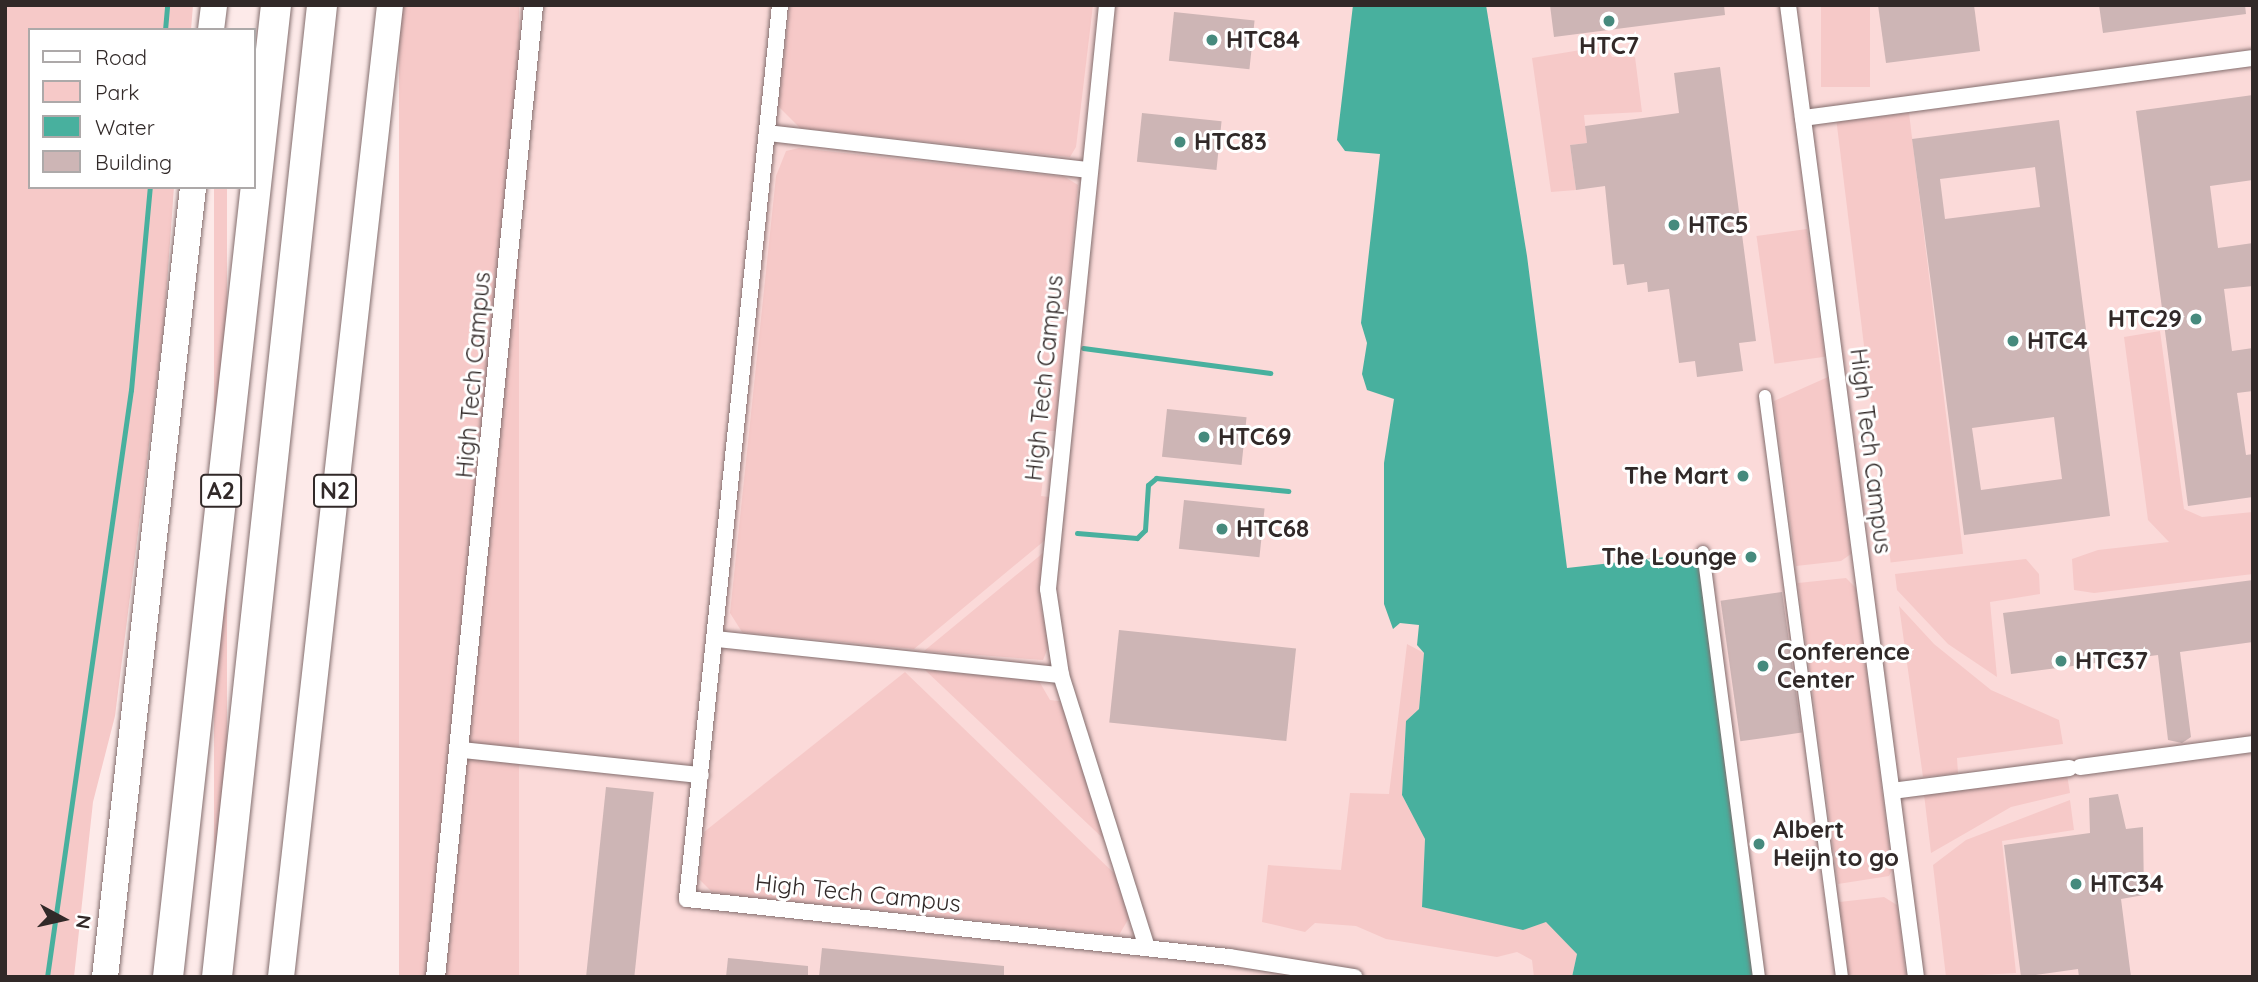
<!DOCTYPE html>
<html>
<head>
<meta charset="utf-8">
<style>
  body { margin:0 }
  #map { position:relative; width:2258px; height:982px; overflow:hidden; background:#fdeae9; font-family:Quicksand,sans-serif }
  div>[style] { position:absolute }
  .built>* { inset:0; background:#fbdad9; transform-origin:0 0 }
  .green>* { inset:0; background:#f6c9c8; transform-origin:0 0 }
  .water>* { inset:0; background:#48b09e }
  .stream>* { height:5px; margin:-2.5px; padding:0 2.5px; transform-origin:2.5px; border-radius:2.5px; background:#48b09e }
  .building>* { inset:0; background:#cdb5b5; transform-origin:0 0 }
  .roads { filter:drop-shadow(0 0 2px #836e6e) drop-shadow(0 0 2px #836e6e) }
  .pedestrian>* { height:12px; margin:-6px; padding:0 6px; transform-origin:6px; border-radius:6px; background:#fff }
  .minor>* { height:16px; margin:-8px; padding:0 8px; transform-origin:8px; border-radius:8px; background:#fff }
  .tertiary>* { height:19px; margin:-9.5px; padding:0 9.5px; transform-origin:9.5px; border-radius:9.5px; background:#fff }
  .trunk>* { height:26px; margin:-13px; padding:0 13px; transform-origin:13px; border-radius:13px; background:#fff }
  .motorway>* { height:30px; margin:-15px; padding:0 15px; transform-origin:15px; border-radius:15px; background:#fff }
  .dots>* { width:19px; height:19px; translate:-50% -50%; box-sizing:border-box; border:4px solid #fff; border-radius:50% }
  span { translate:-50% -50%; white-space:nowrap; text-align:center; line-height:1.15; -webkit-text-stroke:6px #fff; paint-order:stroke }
  .shield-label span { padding:2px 5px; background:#fff; border:2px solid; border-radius:5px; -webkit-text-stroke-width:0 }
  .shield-label { font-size:23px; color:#312928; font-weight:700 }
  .poi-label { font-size:24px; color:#312928; font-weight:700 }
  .left { translate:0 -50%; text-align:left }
  .right { translate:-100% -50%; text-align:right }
  .street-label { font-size:24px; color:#312928 }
  .frame { position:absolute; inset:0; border:7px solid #312928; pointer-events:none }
  .legend { position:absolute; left:28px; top:28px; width:228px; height:161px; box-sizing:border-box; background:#fff; border:2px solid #ada9a9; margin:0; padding:9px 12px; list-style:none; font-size:21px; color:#312928 }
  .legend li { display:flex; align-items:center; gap:14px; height:35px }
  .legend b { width:35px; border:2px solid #ada9a9 }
  .north { position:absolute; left:28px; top:884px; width:70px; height:70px; -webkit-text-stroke:5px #fff; paint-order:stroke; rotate:98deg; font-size:19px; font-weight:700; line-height:28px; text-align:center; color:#312928 }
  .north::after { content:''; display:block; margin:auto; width:24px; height:32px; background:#312928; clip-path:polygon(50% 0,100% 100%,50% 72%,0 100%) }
</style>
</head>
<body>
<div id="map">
  <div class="built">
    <i style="left:465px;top:5px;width:1788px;height:978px"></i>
  </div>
  <div class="green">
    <i style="clip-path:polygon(5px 5px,193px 5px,191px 30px,30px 30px,30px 187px,174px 187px,164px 326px,115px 716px,93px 802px,74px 977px,5px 977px)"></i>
    <i style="left:399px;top:5px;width:120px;height:978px"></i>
    <i style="clip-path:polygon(790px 5px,1093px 5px,1076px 147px,1070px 157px,800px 128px,778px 106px)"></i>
    <i style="left:1821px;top:5px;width:49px;height:82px"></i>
    <i style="clip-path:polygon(1605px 46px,1612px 57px,1635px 57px,1642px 112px,1584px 115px,1587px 143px,1570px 145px,1576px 190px,1551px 192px,1532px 58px)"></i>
    <i style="left:1909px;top:113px;width:444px;height:73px;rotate:83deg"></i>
    <i style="clip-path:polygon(799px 148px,1065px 177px,1078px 185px,1055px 431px,1048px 431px,1041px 496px,1049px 497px,1044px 541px,914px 649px,742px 632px,730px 613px,776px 176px,786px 151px)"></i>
    <i style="left:214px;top:187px;width:13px;height:795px"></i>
    <i style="left:1807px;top:229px;width:129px;height:51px;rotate:82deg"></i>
    <i style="clip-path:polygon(2160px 331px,2184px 509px,2202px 517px,2253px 512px,2253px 574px,2094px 593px,2074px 590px,2072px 559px,2098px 550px,2169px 542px,2148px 520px,2124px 337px)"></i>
    <i style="clip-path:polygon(1828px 377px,1851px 554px,1841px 561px,1796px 566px,1774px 401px)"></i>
    <i style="clip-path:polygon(1043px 553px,1040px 604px,1049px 645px,1043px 660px,924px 651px)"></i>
    <i style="clip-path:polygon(2026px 559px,2039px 574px,2040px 594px,1990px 602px,1997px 677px,1948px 644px,1897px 590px,1895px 574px)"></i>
    <i style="clip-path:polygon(1846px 578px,1856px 588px,1892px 870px,1889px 876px,1838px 884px,1798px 583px)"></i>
    <i style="clip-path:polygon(1899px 606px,1934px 644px,1991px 690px,2059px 720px,2063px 744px,1957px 758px,1958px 773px,1923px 777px)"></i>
    <i style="clip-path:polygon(1407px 644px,1424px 653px,1419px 709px,1406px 721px,1402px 795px,1425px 839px,1422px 907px,1546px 921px,1577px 954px,1572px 977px,1534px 977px,1532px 960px,1517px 952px,1497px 957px,1386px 939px,1356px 926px,1315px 923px,1305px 932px,1262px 922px,1268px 865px,1341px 870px,1350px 793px,1389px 794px)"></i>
    <i style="clip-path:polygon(925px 670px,1039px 681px,1050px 700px,1066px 702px,1108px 843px)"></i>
    <i style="clip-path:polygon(905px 672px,1119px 878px,1129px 918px,1119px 935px,747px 897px,712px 892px,699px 879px,704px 832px)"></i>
    <i style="clip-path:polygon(2067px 775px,2070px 793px,2011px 807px,1931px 853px,1924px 794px)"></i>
    <i style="clip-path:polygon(2070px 800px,2074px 830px,2002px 841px,2016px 973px,1946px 977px,1933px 865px,1966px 840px)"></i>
    <i style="clip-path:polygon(1884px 897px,1897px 905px,1906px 977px,1849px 977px,1839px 902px)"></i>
  </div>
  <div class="water">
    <i style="clip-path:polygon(1353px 5px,1486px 5px,1527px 256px,1567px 568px,1700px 553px,1755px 977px,1572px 977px,1577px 954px,1546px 922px,1523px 930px,1422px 907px,1425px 839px,1402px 795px,1406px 721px,1419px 709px,1424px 653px,1417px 645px,1419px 625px,1400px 623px,1393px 629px,1384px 604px,1384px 463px,1394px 399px,1367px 390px,1362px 374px,1367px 343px,1361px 323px,1380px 154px,1345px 151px,1337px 140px)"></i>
  </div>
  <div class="stream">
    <i style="left:165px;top:30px;width:25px;rotate:-85deg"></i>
    <i style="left:1083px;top:348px;width:189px;rotate:7.6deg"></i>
    <i style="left:1077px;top:533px;width:60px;rotate:4.8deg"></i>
    <i style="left:1137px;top:538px;width:11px;rotate:-45deg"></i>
    <i style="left:1145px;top:530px;width:45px;rotate:-86.2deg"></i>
    <i style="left:1148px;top:485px;width:11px;rotate:-41deg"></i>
    <i style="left:1156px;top:478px;width:133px;rotate:5.6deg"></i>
    <i style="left:47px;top:977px;width:593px;rotate:-81.86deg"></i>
    <i style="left:131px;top:390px;width:204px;rotate:-84.7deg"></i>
  </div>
  <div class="building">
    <i style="clip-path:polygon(1550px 5px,1724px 5px,1725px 15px,1554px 37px)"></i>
    <i style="clip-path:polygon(1878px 5px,1974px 5px,1980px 51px,1886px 63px)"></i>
    <i style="clip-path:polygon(2099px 5px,2245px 5px,2246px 14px,2103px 33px)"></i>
    <i style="left:1174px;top:12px;width:81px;height:49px;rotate:6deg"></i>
    <i style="clip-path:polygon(1720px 67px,1756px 341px,1739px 343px,1743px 371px,1697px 377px,1695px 361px,1679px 363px,1669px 289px,1648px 292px,1647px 282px,1627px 285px,1624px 264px,1613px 265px,1605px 186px,1576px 190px,1570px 145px,1587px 143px,1585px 126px,1679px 113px,1674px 73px)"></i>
    <i style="clip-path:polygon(2253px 95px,2253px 180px,2210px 186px,2218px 248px,2253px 243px,2253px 286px,2224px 289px,2232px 351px,2253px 348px,2253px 391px,2237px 393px,2246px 455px,2253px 454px,2253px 497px,2188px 506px,2136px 111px)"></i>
    <i style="left:1142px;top:113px;width:80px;height:49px;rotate:6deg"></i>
    <i style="clip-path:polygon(evenodd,2059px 120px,2110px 516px,1964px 535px,1912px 139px,2059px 120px,2035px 167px,2040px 207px,1945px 219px,1940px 179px,2035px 167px,2059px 120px,2054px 417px,2062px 479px,1981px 490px,1972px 428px,2054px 417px)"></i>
    <i style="left:1167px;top:409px;width:80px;height:48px;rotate:6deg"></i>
    <i style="left:1184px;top:500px;width:81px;height:49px;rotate:6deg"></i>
    <i style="clip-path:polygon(2253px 580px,2253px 642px,2180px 652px,2191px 737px,2182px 743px,2168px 740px,2158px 655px,2011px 674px,2003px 613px)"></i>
    <i style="left:1782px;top:592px;width:142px;height:62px;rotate:82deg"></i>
    <i style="left:1119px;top:630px;width:178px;height:93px;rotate:6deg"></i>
    <i style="left:606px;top:787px;width:48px;height:191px;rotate:6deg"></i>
    <i style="clip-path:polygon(2118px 794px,2126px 829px,2143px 827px,2144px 895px,2121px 899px,2131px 977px,2079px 977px,2078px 969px,2021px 977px,2004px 845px,2090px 833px,2089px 798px)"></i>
    <i style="clip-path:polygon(822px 948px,1004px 966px,1004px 977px,819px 977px)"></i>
    <i style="clip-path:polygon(728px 958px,808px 966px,808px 977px,726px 977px)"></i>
  </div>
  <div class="roads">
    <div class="pedestrian">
      <i style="left:1765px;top:396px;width:586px;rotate:82.45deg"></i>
      <i style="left:1703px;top:552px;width:429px;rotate:82.5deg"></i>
    </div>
    <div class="minor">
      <i style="left:780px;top:5px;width:899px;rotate:95.94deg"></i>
      <i style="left:687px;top:899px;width:545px;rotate:6.11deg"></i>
      <i style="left:1229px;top:957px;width:127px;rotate:9.1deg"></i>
      <i style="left:1107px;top:5px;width:587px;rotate:95.77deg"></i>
      <i style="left:1048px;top:589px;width:87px;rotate:81.4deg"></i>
      <i style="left:1061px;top:675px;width:285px;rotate:72.5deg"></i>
      <i style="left:1788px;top:5px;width:980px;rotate:82.5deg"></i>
      <i style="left:1803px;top:118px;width:454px;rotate:-7.6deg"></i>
      <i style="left:768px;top:133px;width:324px;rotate:6.6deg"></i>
      <i style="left:716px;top:639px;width:347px;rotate:6deg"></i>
      <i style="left:462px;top:750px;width:240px;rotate:6deg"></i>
      <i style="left:2080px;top:767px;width:175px;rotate:-7.6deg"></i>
      <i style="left:1892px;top:791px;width:179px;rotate:-7.4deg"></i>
    </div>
    <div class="tertiary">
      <i style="left:435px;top:977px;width:977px;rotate:-84.24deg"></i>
    </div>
    <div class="trunk">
      <i style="left:211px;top:30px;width:25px;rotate:-83deg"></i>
      <i style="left:105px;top:977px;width:795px;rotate:-83.64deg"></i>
      <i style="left:281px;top:977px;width:978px;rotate:-83.6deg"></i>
    </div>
    <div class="motorway">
      <i style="left:168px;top:977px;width:978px;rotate:-83.66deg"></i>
      <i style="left:217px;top:977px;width:978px;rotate:-83.83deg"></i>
    </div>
  </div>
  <div class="dots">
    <i style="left:1609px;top:21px;background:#468a7d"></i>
    <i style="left:1212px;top:40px;background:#468a7d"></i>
    <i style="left:1180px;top:142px;background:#468a7d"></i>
    <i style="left:1674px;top:225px;background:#468a7d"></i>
    <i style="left:2196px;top:319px;background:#468a7d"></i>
    <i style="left:2013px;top:341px;background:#468a7d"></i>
    <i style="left:1204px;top:437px;background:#468a7d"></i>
    <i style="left:1743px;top:476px;background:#468a7d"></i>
    <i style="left:1222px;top:529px;background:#468a7d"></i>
    <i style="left:1751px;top:557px;background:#468a7d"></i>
    <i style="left:2061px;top:661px;background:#468a7d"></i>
    <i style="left:1763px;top:666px;background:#468a7d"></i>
    <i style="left:1759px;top:844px;background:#468a7d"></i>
    <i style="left:2076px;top:884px;background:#468a7d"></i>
  </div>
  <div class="shield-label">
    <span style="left:221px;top:491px">A2</span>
    <span style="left:335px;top:491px">N2</span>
  </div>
  <div class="poi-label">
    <span class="left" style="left:1226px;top:40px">HTC84</span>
    <span style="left:1609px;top:46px">HTC7</span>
    <span class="left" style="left:1194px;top:142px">HTC83</span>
    <span class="left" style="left:1688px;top:225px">HTC5</span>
    <span class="right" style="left:2182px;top:319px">HTC29</span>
    <span class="left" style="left:2027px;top:341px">HTC4</span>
    <span class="left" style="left:1218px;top:437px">HTC69</span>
    <span class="right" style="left:1729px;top:476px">The Mart</span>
    <span class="left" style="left:1236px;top:529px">HTC68</span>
    <span class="right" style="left:1737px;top:557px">The Lounge</span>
    <span class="left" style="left:1777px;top:666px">Conference<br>Center</span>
    <span class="left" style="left:2075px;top:661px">HTC37</span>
    <span class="left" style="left:1773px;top:844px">Albert<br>Heijn to go</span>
    <span class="left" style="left:2090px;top:884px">HTC34</span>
  </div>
  <div class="street-label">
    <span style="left:473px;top:375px;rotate:-85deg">High Tech Campus</span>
    <span style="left:1044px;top:378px;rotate:-84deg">High Tech Campus</span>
    <span style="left:1871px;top:451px;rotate:83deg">High Tech Campus</span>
    <span style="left:858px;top:893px;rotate:6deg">High Tech Campus</span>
  </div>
  <div class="frame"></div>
  <ul class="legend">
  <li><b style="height:9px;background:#fff"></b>Road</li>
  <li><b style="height:19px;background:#f6c9c8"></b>Park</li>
  <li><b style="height:19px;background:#48b09e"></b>Water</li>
  <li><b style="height:19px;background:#cdb5b5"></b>Building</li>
  </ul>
  <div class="north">N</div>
</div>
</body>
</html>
